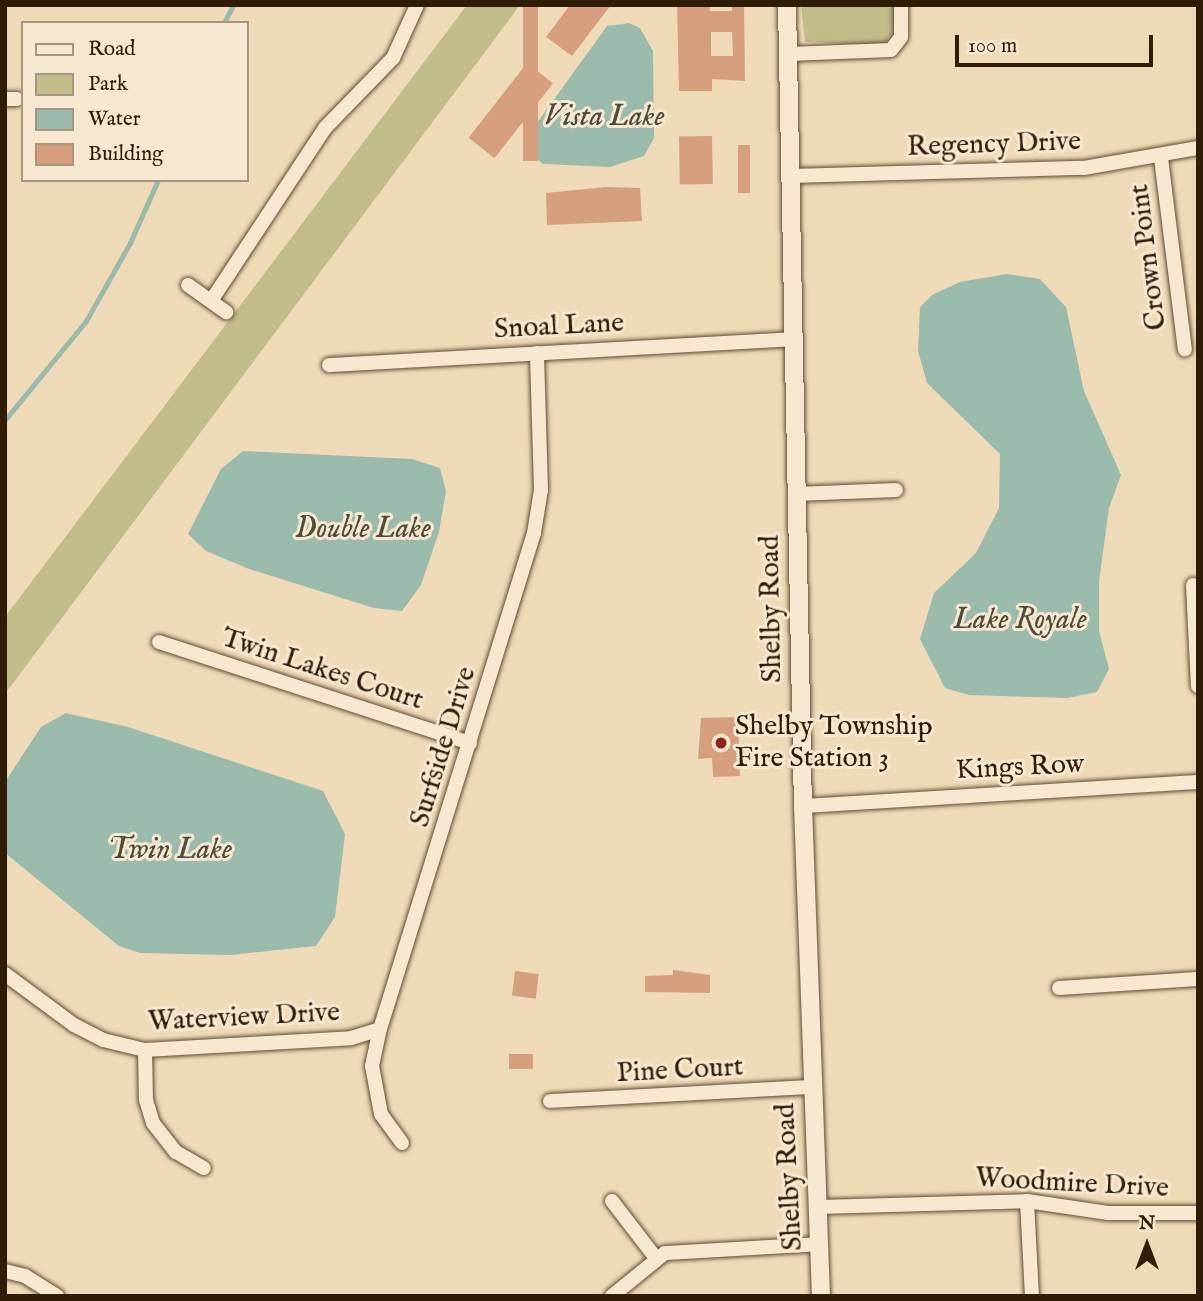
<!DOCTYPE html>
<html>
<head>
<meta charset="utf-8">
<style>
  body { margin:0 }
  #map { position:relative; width:1203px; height:1301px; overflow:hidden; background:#efdab7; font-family:"IM FELL English",serif }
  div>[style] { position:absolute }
  .green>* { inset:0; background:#c1bd89 }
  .water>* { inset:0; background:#9abbac }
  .stream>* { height:4.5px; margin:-2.25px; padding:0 2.25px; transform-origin:2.25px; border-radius:2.25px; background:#9abbac }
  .building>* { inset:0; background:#d59f7e; transform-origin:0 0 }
  .roads { filter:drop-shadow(0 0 2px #5f4c33) drop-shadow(0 0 2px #5f4c33) }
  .minor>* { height:14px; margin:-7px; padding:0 7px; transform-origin:7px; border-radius:7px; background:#f5e7d0 }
  .tertiary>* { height:18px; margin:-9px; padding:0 9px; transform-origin:9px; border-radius:9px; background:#f5e7d0 }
  .dots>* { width:19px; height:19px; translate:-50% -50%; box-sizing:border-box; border:4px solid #f5e7d0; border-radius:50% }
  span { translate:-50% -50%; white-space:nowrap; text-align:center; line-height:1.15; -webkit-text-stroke:6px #f5e7d0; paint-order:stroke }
  .street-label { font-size:28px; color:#2f1d07 }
  .poi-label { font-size:28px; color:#2f1d07 }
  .left { translate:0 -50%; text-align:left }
  .water-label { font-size:30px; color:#4f4c39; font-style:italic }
  .frame { position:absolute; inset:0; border:7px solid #2f1d07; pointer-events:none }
  .legend { position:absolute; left:21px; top:21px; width:228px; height:161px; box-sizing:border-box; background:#f5e7d0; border:2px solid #a69680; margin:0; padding:9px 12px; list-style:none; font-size:21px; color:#2f1d07 }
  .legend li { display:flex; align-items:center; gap:14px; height:35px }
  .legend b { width:35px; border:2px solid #a69680 }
  .north { position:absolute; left:1112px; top:1210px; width:70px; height:70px; -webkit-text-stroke:5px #f5e7d0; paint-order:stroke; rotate:0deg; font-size:19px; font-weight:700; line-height:28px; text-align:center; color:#2f1d07 }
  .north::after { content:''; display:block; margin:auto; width:24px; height:32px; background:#2f1d07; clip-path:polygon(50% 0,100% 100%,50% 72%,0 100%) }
  .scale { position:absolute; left:955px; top:35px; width:198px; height:32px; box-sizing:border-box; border:4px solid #2f1d07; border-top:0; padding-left:9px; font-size:21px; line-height:24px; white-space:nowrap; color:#2f1d07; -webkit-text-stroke:5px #f5e7d0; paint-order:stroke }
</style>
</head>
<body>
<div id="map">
  <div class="green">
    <i style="clip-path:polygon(467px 5px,520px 5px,5px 694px,5px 617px)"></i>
    <i style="clip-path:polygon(801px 5px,896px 5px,894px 31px,883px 45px,805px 42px)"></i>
  </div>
  <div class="water">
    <i style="clip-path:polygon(629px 23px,640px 28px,653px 51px,654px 138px,644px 156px,610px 167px,543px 164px,531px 154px,529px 134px,607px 26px)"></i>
    <i style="clip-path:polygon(1007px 274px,1040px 279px,1066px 307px,1084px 391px,1121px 475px,1109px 508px,1099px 582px,1099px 631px,1109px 669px,1097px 692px,1067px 698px,969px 695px,945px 688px,920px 639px,934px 593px,976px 553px,999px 508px,1000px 454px,927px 383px,918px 351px,920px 307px,932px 295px,960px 282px)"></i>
    <i style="clip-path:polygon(243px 451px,412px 459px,440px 468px,446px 491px,439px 532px,421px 585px,402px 611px,374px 608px,249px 569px,206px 551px,188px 534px,221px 469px)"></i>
    <i style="clip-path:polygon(66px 713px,128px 727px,323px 791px,345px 834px,335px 917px,316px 946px,231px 955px,140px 953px,119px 946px,5px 853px,5px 782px,41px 727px)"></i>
  </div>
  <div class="stream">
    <i style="left:224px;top:23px;width:20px;rotate:-63deg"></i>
    <i style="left:5px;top:420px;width:128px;rotate:-50.7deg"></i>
    <i style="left:86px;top:321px;width:90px;rotate:-60.6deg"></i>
    <i style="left:130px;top:243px;width:69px;rotate:-66deg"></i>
  </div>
  <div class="building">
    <i style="left:523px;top:5px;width:15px;height:156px"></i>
    <i style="clip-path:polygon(570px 5px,611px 5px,572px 56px,546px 37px)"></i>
    <i style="clip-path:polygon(evenodd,677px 5px,710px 5px,710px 11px,732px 11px,732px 5px,744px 5px,745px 81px,712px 79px,712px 91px,679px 91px,677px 5px,711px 32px,732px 32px,733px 56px,711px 56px,711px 32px)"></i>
    <i style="left:527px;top:63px;width:33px;height:95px;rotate:38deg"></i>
    <i style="left:712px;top:136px;width:48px;height:33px;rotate:89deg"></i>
    <i style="left:738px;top:145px;width:12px;height:48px"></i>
    <i style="clip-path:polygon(605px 187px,640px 188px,642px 221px,547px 225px,546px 193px)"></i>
    <i style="clip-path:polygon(738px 717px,740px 776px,713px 777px,712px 758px,698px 759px,701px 718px)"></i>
    <i style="clip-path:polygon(673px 970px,710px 975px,710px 993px,645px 992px,645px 976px,673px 975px)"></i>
    <i style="left:515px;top:971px;width:24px;height:25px;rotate:7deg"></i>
    <i style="left:533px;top:1054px;width:15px;height:24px;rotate:90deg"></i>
  </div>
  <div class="roads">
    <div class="minor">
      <i style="left:789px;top:54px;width:102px;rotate:-2.2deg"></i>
      <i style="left:891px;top:50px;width:16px;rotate:-52deg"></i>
      <i style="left:901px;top:37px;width:32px;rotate:-90deg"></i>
      <i style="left:5px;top:99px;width:12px"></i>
      <i style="left:1161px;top:158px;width:193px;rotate:82.9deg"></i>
      <i style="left:791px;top:176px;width:293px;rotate:-1.6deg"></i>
      <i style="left:1084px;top:168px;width:116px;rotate:-10deg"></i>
      <i style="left:188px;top:285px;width:47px;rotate:35.4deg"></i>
      <i style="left:211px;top:301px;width:207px;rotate:-56.6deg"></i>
      <i style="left:325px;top:128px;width:98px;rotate:-45.8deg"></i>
      <i style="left:393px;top:58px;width:58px;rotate:-65.6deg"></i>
      <i style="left:329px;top:365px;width:465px;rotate:-3.2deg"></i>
      <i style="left:796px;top:494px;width:100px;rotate:-2.3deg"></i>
      <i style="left:1193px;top:585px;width:101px;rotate:87.2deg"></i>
      <i style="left:159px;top:642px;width:327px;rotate:18deg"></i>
      <i style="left:803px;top:806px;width:396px;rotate:-3.5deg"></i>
      <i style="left:5px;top:974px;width:86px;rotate:36.5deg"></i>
      <i style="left:74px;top:1025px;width:33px;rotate:27deg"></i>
      <i style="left:103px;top:1040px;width:43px;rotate:13.4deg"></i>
      <i style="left:145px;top:1050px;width:206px;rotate:-3.3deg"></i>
      <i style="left:351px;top:1038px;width:30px;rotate:-17deg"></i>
      <i style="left:1059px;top:988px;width:139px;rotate:-3.7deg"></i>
      <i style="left:145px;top:1050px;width:50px;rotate:88.9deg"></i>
      <i style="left:146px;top:1100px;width:24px;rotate:73deg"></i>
      <i style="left:153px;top:1123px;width:37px;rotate:52deg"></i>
      <i style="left:176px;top:1152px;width:32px;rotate:30deg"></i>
      <i style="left:550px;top:1101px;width:262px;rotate:-3.1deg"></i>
      <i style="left:402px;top:1143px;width:36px;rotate:-126deg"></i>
      <i style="left:381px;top:1114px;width:49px;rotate:-100.6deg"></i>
      <i style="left:372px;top:1066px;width:38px;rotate:-78deg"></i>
      <i style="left:380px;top:1029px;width:519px;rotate:-72.75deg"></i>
      <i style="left:534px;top:533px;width:44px;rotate:-80.8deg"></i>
      <i style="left:541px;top:490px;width:137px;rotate:-91.7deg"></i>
      <i style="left:612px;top:1201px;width:71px;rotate:52.5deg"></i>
      <i style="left:1027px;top:1201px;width:95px;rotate:87deg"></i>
      <i style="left:818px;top:1207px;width:209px;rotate:-1.6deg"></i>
      <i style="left:1027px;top:1201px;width:82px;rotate:8.4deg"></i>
      <i style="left:1108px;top:1213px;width:90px"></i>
      <i style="left:5px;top:1271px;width:21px;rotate:14deg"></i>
      <i style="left:25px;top:1276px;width:38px;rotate:32deg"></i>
      <i style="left:612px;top:1296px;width:68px;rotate:-39.1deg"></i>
      <i style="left:665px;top:1253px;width:154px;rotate:-3.3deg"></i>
    </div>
    <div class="tertiary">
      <i style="left:787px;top:5px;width:801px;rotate:88.86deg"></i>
      <i style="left:803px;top:806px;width:490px;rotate:87.9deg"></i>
    </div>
  </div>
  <div class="dots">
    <i style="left:721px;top:743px;background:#8f2418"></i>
  </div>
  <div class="street-label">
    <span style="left:994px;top:145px;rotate:-2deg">Regency Drive</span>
    <span style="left:1149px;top:257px;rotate:-97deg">Crown Point</span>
    <span style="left:559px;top:327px;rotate:-3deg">Snoal Lane</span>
    <span style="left:772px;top:609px;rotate:-91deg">Shelby Road</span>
    <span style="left:322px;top:670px;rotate:18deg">Twin Lakes Court</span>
    <span style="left:444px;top:747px;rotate:-73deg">Surfside Drive</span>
    <span style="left:1020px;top:768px;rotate:-3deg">Kings Row</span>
    <span style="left:244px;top:1018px;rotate:-3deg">Waterview Drive</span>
    <span style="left:680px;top:1071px;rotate:-3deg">Pine Court</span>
    <span style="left:790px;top:1177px;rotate:-93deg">Shelby Road</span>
    <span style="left:1072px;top:1184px;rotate:3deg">Woodmire Drive</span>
  </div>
  <div class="poi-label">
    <span class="left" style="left:735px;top:743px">Shelby Township<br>Fire Station 3</span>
  </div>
  <div class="water-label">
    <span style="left:604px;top:117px">Vista Lake</span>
    <span style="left:363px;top:529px">Double Lake</span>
    <span style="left:1020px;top:620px">Lake Royale</span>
    <span style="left:170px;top:850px">Twin Lake</span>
  </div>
  <div class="frame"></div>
  <ul class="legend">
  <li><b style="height:9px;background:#f5e7d0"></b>Road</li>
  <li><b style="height:19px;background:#c1bd89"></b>Park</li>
  <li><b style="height:19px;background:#9abbac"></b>Water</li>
  <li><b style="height:19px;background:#d59f7e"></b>Building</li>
  </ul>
  <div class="north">N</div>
  <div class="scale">100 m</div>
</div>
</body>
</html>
